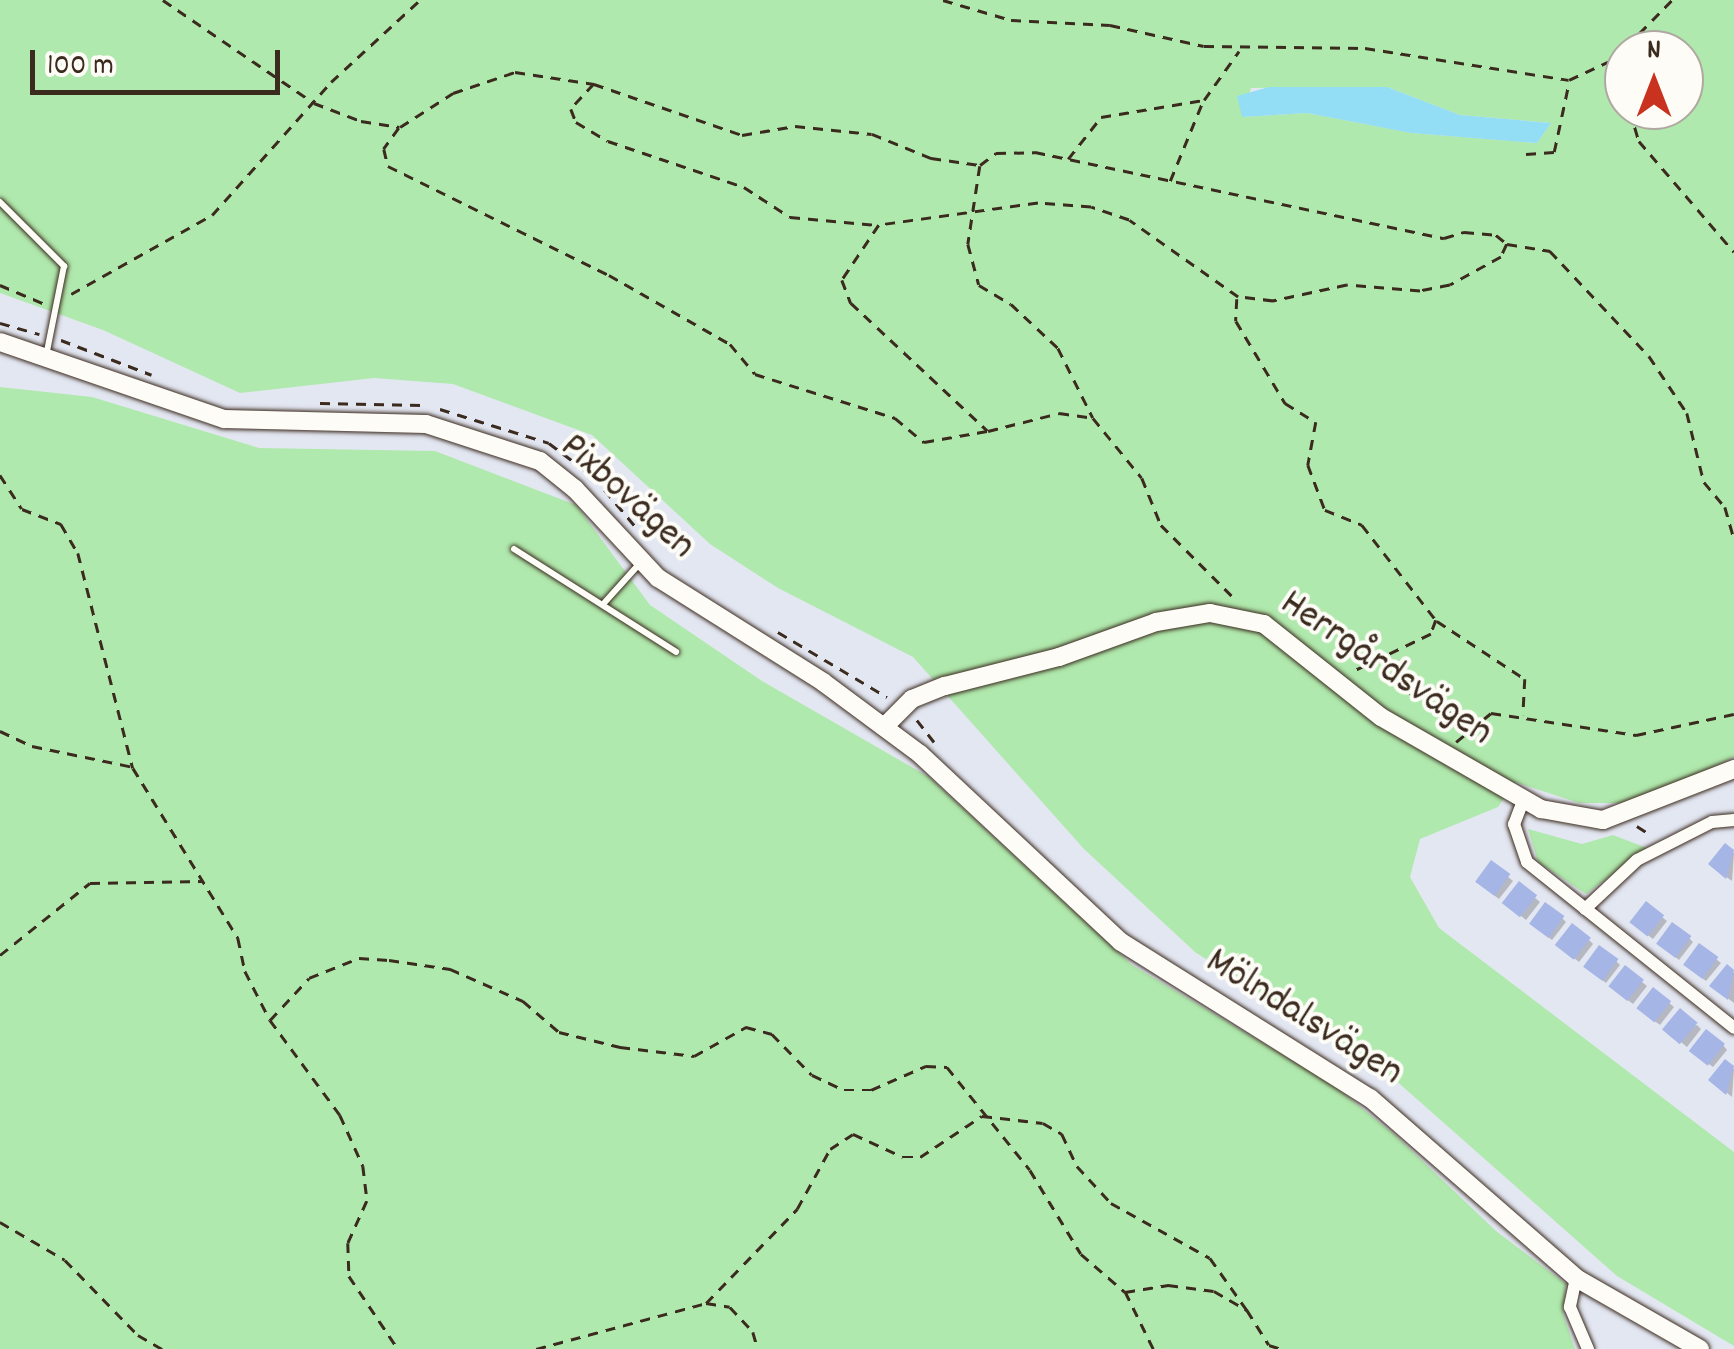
<!DOCTYPE html>
<html>
<head>
<meta charset="utf-8">
<style>
  body { margin:0 }
  #map { position:relative; width:1734px; height:1349px; overflow:hidden; background:#e3e7f2; font-family:Dekko,sans-serif }
  div>[style] { position:absolute }
  .green>* { inset:0; background:#b0e9ad }
  .water>* { inset:0; background:#93def4 }
  .shadow>* { inset:0; background:#0003 }
  .building>* { inset:0; background:#a5b5e5; transform-origin:0 0 }
  .path>* { height:2.5px; margin-top:-1.25px; transform-origin:0; background:repeating-linear-gradient(90deg,#3b2a1e 0 10px,transparent 0 18px) }
  .roads { filter:drop-shadow(0 0 2px #3b2a1e) drop-shadow(0 0 2px #3b2a1e) }
  .lane>* { height:6px; margin:-3px; padding:0 3px; transform-origin:3px; border-radius:3px; background:#fdfcf7 }
  .street>* { height:12px; margin:-6px; padding:0 6px; transform-origin:6px; border-radius:6px; background:#fdfcf7 }
  .secondary>* { height:18px; margin:-9px; padding:0 9px; transform-origin:9px; border-radius:9px; background:#fdfcf7 }
  span { translate:-50% -50%; white-space:nowrap; text-align:center; line-height:1.15; -webkit-text-stroke:8px #fdfcf7; paint-order:stroke }
  .street-label { font-size:40px; color:#3b2a1e }
  .north { position:absolute; left:1604px; top:30px; width:100px; height:100px; box-sizing:border-box; background:#fdfcf7; border:2px solid #afa8a0; border-radius:50%; rotate:0deg; font-size:28px; font-weight:700; line-height:40px; text-align:center; color:#3b2a1e }
  .north::after { content:''; display:block; margin:auto; width:35px; height:45px; background:#c8321e; clip-path:polygon(50% 0,100% 100%,50% 72%,0 100%) }
  .scale { position:absolute; left:30px; top:50px; width:250px; height:45px; box-sizing:border-box; border:5px solid #3b2a1e; border-top:0; padding-left:12px; font-size:30px; line-height:35px; white-space:nowrap; color:#3b2a1e; -webkit-text-stroke:8px #fdfcf7; paint-order:stroke }
</style>
</head>
<body>
<div id="map">
  <div class="green">
    <i style="clip-path:polygon(evenodd,0 0,1734px 0,1734px 757px,1665px 791px,1620px 803px,1579px 803px,1515px 782px,1498px 807px,1420px 839px,1410px 877px,1439px 928px,1734px 1152px,1734px 1346px,1617px 1276px,1393px 1078px,1195px 952px,1084px 849px,913px 657px,778px 588px,710px 544px,592px 435px,453px 384px,374px 378px,240px 393px,103px 330px,0 293px,0 0,1624px 50px,1684px 50px,1684px 110px,1624px 110px,1624px 50px,0 0,1387px 87px,1460px 115px,1551px 123px,1537px 143px,1412px 133px,1307px 113px,1242px 117px,1251px 88px,1387px 87px)"></i>
    <i style="clip-path:polygon(0 387px,92px 397px,259px 448px,435px 451px,576px 505px,650px 605px,762px 681px,929px 777px,1132px 965px,1333px 1085px,1395px 1135px,1496px 1231px,1566px 1284px,1563px 1314px,1575px 1349px,0 1349px)"></i>
    <i style="clip-path:polygon(1528px 829px,1582px 844px,1613px 835px,1647px 848px,1586px 894px,1538px 862px)"></i>
  </div>
  <div class="water">
    <i style="clip-path:polygon(1269px 87px,1387px 87px,1460px 115px,1551px 123px,1537px 143px,1411px 133px,1307px 113px,1242px 117px,1237px 96px)"></i>
  </div>
  <div class="shadow">
    <i style="clip-path:polygon(1725px 846px,1734px 853px,1732px 881px,1715px 869px)"></i>
    <i style="clip-path:polygon(1492px 864px,1513px 881px,1499px 899px,1482px 886px)"></i>
    <i style="clip-path:polygon(1520px 885px,1540px 902px,1526px 920px,1510px 907px)"></i>
    <i style="clip-path:polygon(1646px 904px,1667px 921px,1653px 939px,1636px 926px)"></i>
    <i style="clip-path:polygon(1562px 918px,1566px 922px,1552px 940px,1536px 928px)"></i>
    <i style="clip-path:polygon(1689px 938px,1693px 942px,1679px 960px,1663px 947px)"></i>
    <i style="clip-path:polygon(1589px 940px,1593px 944px,1579px 962px,1563px 949px)"></i>
    <i style="clip-path:polygon(1716px 959px,1721px 963px,1706px 981px,1690px 969px)"></i>
    <i style="clip-path:polygon(1616px 961px,1620px 965px,1606px 983px,1590px 970px)"></i>
    <i style="clip-path:polygon(1727px 968px,1734px 973px,1734px 1003px,1717px 990px)"></i>
    <i style="clip-path:polygon(1642px 982px,1647px 986px,1633px 1004px,1616px 991px)"></i>
    <i style="clip-path:polygon(1653px 990px,1674px 1007px,1660px 1025px,1643px 1012px)"></i>
    <i style="clip-path:polygon(1697px 1025px,1701px 1029px,1687px 1047px,1671px 1034px)"></i>
    <i style="clip-path:polygon(1723px 1045px,1727px 1050px,1713px 1067px,1697px 1055px)"></i>
    <i style="clip-path:polygon(1725px 1062px,1734px 1069px,1732px 1097px,1716px 1084px)"></i>
  </div>
  <div class="building">
    <i style="clip-path:polygon(1725px 843px,1734px 850px,1726px 879px,1708px 864px)"></i>
    <i style="left:1491px;top:860px;width:24px;height:27px;rotate:36deg"></i>
    <i style="left:1519px;top:881px;width:23px;height:28px;rotate:38deg"></i>
    <i style="left:1646px;top:901px;width:23px;height:27px;rotate:38deg"></i>
    <i style="left:1545px;top:902px;width:24px;height:27px;rotate:36deg"></i>
    <i style="left:1672px;top:922px;width:24px;height:27px;rotate:36deg"></i>
    <i style="left:1572px;top:923px;width:24px;height:28px;rotate:38deg"></i>
    <i style="left:1699px;top:943px;width:24px;height:27px;rotate:36deg"></i>
    <i style="left:1599px;top:945px;width:24px;height:27px;rotate:36deg"></i>
    <i style="clip-path:polygon(1727px 964px,1734px 970px,1728px 1000px,1709px 986px)"></i>
    <i style="left:1625px;top:965px;width:24px;height:27px;rotate:38deg"></i>
    <i style="left:1653px;top:987px;width:23px;height:27px;rotate:38deg"></i>
    <i style="left:1680px;top:1008px;width:23px;height:28px;rotate:40deg"></i>
    <i style="left:1706px;top:1029px;width:24px;height:28px;rotate:38deg"></i>
    <i style="clip-path:polygon(1725px 1059px,1734px 1066px,1726px 1095px,1708px 1080px)"></i>
  </div>
  <div class="path">
    <i style="left:163px;top:0;width:183px;rotate:34.3deg"></i>
    <i style="left:314px;top:103px;width:50px;rotate:21deg"></i>
    <i style="left:361px;top:121px;width:39px;rotate:9deg"></i>
    <i style="left:400px;top:127px;width:63px;rotate:-32.7deg"></i>
    <i style="left:453px;top:93px;width:65px;rotate:-18.7deg"></i>
    <i style="left:515px;top:72px;width:80px;rotate:8.6deg"></i>
    <i style="left:594px;top:84px;width:157px;rotate:19deg"></i>
    <i style="left:742px;top:135px;width:54px;rotate:-9.6deg"></i>
    <i style="left:795px;top:126px;width:77px;rotate:5.9deg"></i>
    <i style="left:872px;top:134px;width:64px;rotate:22.1deg"></i>
    <i style="left:931px;top:158px;width:49px;rotate:8.1deg"></i>
    <i style="left:980px;top:165px;width:20px;rotate:-37deg"></i>
    <i style="left:996px;top:153px;width:39px;rotate:-1deg"></i>
    <i style="left:1035px;top:152px;width:418px;rotate:11.9deg"></i>
    <i style="left:1444px;top:238px;width:21px;rotate:-17deg"></i>
    <i style="left:1464px;top:232px;width:32px;rotate:5deg"></i>
    <i style="left:1496px;top:235px;width:14px;rotate:39deg"></i>
    <i style="left:1507px;top:244px;width:14px;rotate:115deg"></i>
    <i style="left:1501px;top:257px;width:58px;rotate:151.2deg"></i>
    <i style="left:1450px;top:285px;width:31px;rotate:169deg"></i>
    <i style="left:1420px;top:291px;width:73px;rotate:-175.3deg"></i>
    <i style="left:1347px;top:285px;width:76px;rotate:167.8deg"></i>
    <i style="left:1273px;top:301px;width:35px;rotate:-173deg"></i>
    <i style="left:1238px;top:297px;width:133px;rotate:-144.8deg"></i>
    <i style="left:1129px;top:220px;width:40px;rotate:-161.1deg"></i>
    <i style="left:1091px;top:207px;width:53px;rotate:-175.7deg"></i>
    <i style="left:1038px;top:203px;width:161px;rotate:172.1deg"></i>
    <i style="left:879px;top:225px;width:66px;rotate:123.9deg"></i>
    <i style="left:842px;top:280px;width:25px;rotate:69deg"></i>
    <i style="left:851px;top:303px;width:187px;rotate:43.1deg"></i>
    <i style="left:988px;top:431px;width:73px;rotate:-14.2deg"></i>
    <i style="left:1059px;top:413px;width:34px;rotate:8deg"></i>
    <i style="left:1093px;top:418px;width:77px;rotate:50.8deg"></i>
    <i style="left:1142px;top:478px;width:51px;rotate:68deg"></i>
    <i style="left:1161px;top:525px;width:105px;rotate:45deg"></i>
    <i style="left:943px;top:0;width:71px;rotate:16.4deg"></i>
    <i style="left:1011px;top:20px;width:99px;rotate:2.9deg"></i>
    <i style="left:1110px;top:25px;width:96px;rotate:12.6deg"></i>
    <i style="left:1204px;top:46px;width:161px;rotate:0.7deg"></i>
    <i style="left:1365px;top:48px;width:206px;rotate:8.9deg"></i>
    <i style="left:1569px;top:80px;width:50px;rotate:-25deg"></i>
    <i style="left:1614px;top:59px;width:83px;rotate:-45.5deg"></i>
    <i style="left:1615px;top:61px;width:31px;rotate:73deg"></i>
    <i style="left:594px;top:84px;width:34px;rotate:133deg"></i>
    <i style="left:571px;top:109px;width:14px;rotate:69deg"></i>
    <i style="left:576px;top:122px;width:37px;rotate:31deg"></i>
    <i style="left:608px;top:141px;width:144px;rotate:18.7deg"></i>
    <i style="left:744px;top:187px;width:55px;rotate:33.1deg"></i>
    <i style="left:790px;top:217px;width:87px;rotate:5.3deg"></i>
    <i style="left:1630px;top:110px;width:32px;rotate:74deg"></i>
    <i style="left:1639px;top:141px;width:146px;rotate:49.4deg"></i>
    <i style="left:399px;top:128px;width:26px;rotate:126deg"></i>
    <i style="left:384px;top:149px;width:17px;rotate:77deg"></i>
    <i style="left:388px;top:166px;width:246px;rotate:26.3deg"></i>
    <i style="left:609px;top:275px;width:139px;rotate:29.7deg"></i>
    <i style="left:730px;top:344px;width:39px;rotate:50deg"></i>
    <i style="left:755px;top:374px;width:147px;rotate:17.4deg"></i>
    <i style="left:895px;top:418px;width:38px;rotate:40deg"></i>
    <i style="left:924px;top:442px;width:64px;rotate:-9.9deg"></i>
    <i style="left:1526px;top:154px;width:28px;rotate:-4deg"></i>
    <i style="left:1554px;top:152px;width:72px;rotate:-77.9deg"></i>
    <i style="left:1068px;top:159px;width:53px;rotate:-51.8deg"></i>
    <i style="left:1101px;top:117px;width:104px;rotate:-9.4deg"></i>
    <i style="left:1204px;top:100px;width:60px;rotate:-54.5deg"></i>
    <i style="left:980px;top:166px;width:79px;rotate:98.7deg"></i>
    <i style="left:968px;top:244px;width:42px;rotate:75deg"></i>
    <i style="left:979px;top:285px;width:37px;rotate:31deg"></i>
    <i style="left:1011px;top:304px;width:64px;rotate:43.1deg"></i>
    <i style="left:1058px;top:348px;width:78px;rotate:63.4deg"></i>
    <i style="left:1170px;top:181px;width:87px;rotate:-67.6deg"></i>
    <i style="left:1507px;top:244px;width:44px;rotate:9.2deg"></i>
    <i style="left:1550px;top:251px;width:144px;rotate:46.7deg"></i>
    <i style="left:1649px;top:356px;width:69px;rotate:56.3deg"></i>
    <i style="left:1687px;top:413px;width:71px;rotate:76.2deg"></i>
    <i style="left:1704px;top:482px;width:33px;rotate:50deg"></i>
    <i style="left:1725px;top:507px;width:32px;rotate:74deg"></i>
    <i style="left:0;top:285px;width:49px;rotate:22.9deg"></i>
    <i style="left:71px;top:294px;width:162px;rotate:-29.3deg"></i>
    <i style="left:212px;top:215px;width:178px;rotate:-48.2deg"></i>
    <i style="left:331px;top:82px;width:121px;rotate:-42.7deg"></i>
    <i style="left:1237px;top:299px;width:22px;rotate:93deg"></i>
    <i style="left:1236px;top:321px;width:96px;rotate:59.1deg"></i>
    <i style="left:1285px;top:403px;width:36px;rotate:32deg"></i>
    <i style="left:1316px;top:422px;width:44px;rotate:100.5deg"></i>
    <i style="left:1308px;top:465px;width:48px;rotate:69.3deg"></i>
    <i style="left:1325px;top:510px;width:40px;rotate:22deg"></i>
    <i style="left:1362px;top:525px;width:120px;rotate:52.1deg"></i>
    <i style="left:1436px;top:620px;width:15px;rotate:110deg"></i>
    <i style="left:1431px;top:634px;width:85px;rotate:154.3deg"></i>
    <i style="left:0;top:323px;width:41px;rotate:15.8deg"></i>
    <i style="left:61px;top:340px;width:97px;rotate:21deg"></i>
    <i style="left:320px;top:403px;width:102px;rotate:1.1deg"></i>
    <i style="left:440px;top:409px;width:114px;rotate:17.3deg"></i>
    <i style="left:549px;top:443px;width:55px;rotate:36.9deg"></i>
    <i style="left:593px;top:476px;width:67px;rotate:49.9deg"></i>
    <i style="left:0;top:475px;width:40px;rotate:57.1deg"></i>
    <i style="left:22px;top:509px;width:42px;rotate:21deg"></i>
    <i style="left:61px;top:524px;width:34px;rotate:60deg"></i>
    <i style="left:78px;top:553px;width:222px;rotate:75.7deg"></i>
    <i style="left:133px;top:768px;width:200px;rotate:58.3deg"></i>
    <i style="left:238px;top:938px;width:34px;rotate:78deg"></i>
    <i style="left:245px;top:971px;width:55px;rotate:63deg"></i>
    <i style="left:270px;top:1020px;width:118px;rotate:53.6deg"></i>
    <i style="left:340px;top:1115px;width:56px;rotate:65.7deg"></i>
    <i style="left:363px;top:1166px;width:35px;rotate:83deg"></i>
    <i style="left:367px;top:1201px;width:46px;rotate:114.3deg"></i>
    <i style="left:348px;top:1243px;width:33px;rotate:88deg"></i>
    <i style="left:349px;top:1276px;width:88px;rotate:56.1deg"></i>
    <i style="left:1437px;top:621px;width:105px;rotate:33.4deg"></i>
    <i style="left:1525px;top:679px;width:36px;rotate:93deg"></i>
    <i style="left:778px;top:632px;width:127px;rotate:30.8deg"></i>
    <i style="left:1387px;top:655px;width:29px;rotate:74deg"></i>
    <i style="left:1395px;top:683px;width:37px;rotate:34deg"></i>
    <i style="left:1426px;top:704px;width:54px;rotate:19.4deg"></i>
    <i style="left:917px;top:720px;width:28px;rotate:52deg"></i>
    <i style="left:0;top:731px;width:35px;rotate:25deg"></i>
    <i style="left:32px;top:746px;width:103px;rotate:11.7deg"></i>
    <i style="left:1456px;top:742px;width:45px;rotate:-39.6deg"></i>
    <i style="left:1491px;top:713px;width:147px;rotate:8.6deg"></i>
    <i style="left:1636px;top:735px;width:100px;rotate:-12.1deg"></i>
    <i style="left:1637px;top:826px;width:17px;rotate:33deg"></i>
    <i style="left:0;top:955px;width:115px;rotate:-38.7deg"></i>
    <i style="left:90px;top:883px;width:113px;rotate:-1deg"></i>
    <i style="left:270px;top:1020px;width:57px;rotate:-47.1deg"></i>
    <i style="left:309px;top:978px;width:54px;rotate:-21.8deg"></i>
    <i style="left:359px;top:958px;width:30px;rotate:4deg"></i>
    <i style="left:389px;top:960px;width:62px;rotate:8.4deg"></i>
    <i style="left:450px;top:969px;width:80px;rotate:23.7deg"></i>
    <i style="left:523px;top:1001px;width:48px;rotate:40.7deg"></i>
    <i style="left:559px;top:1032px;width:63px;rotate:13.8deg"></i>
    <i style="left:620px;top:1047px;width:75px;rotate:6.9deg"></i>
    <i style="left:694px;top:1056px;width:60px;rotate:-29.1deg"></i>
    <i style="left:746px;top:1027px;width:27px;rotate:15deg"></i>
    <i style="left:772px;top:1034px;width:57px;rotate:45.7deg"></i>
    <i style="left:812px;top:1075px;width:35px;rotate:25deg"></i>
    <i style="left:844px;top:1090px;width:27px"></i>
    <i style="left:871px;top:1090px;width:60px;rotate:-23.6deg"></i>
    <i style="left:926px;top:1066px;width:21px;rotate:3deg"></i>
    <i style="left:947px;top:1067px;width:132px;rotate:51.1deg"></i>
    <i style="left:1030px;top:1170px;width:98px;rotate:58.7deg"></i>
    <i style="left:1081px;top:1254px;width:58px;rotate:40.8deg"></i>
    <i style="left:0;top:1222px;width:75px;rotate:30.3deg"></i>
    <i style="left:65px;top:1260px;width:105px;rotate:45.8deg"></i>
    <i style="left:138px;top:1335px;width:28px;rotate:30deg"></i>
    <i style="left:706px;top:1303px;width:131px;rotate:-45.9deg"></i>
    <i style="left:797px;top:1209px;width:68px;rotate:-61.2deg"></i>
    <i style="left:830px;top:1149px;width:27px;rotate:-33deg"></i>
    <i style="left:853px;top:1134px;width:55px;rotate:24.7deg"></i>
    <i style="left:903px;top:1157px;width:17px"></i>
    <i style="left:920px;top:1157px;width:74px;rotate:-33.5deg"></i>
    <i style="left:982px;top:1116px;width:61px;rotate:6.5deg"></i>
    <i style="left:1043px;top:1123px;width:22px;rotate:30deg"></i>
    <i style="left:1062px;top:1134px;width:35px;rotate:65deg"></i>
    <i style="left:1077px;top:1166px;width:50px;rotate:47.4deg"></i>
    <i style="left:1111px;top:1203px;width:113px;rotate:29.1deg"></i>
    <i style="left:1210px;top:1258px;width:64px;rotate:54.6deg"></i>
    <i style="left:536px;top:1349px;width:176px;rotate:-15.1deg"></i>
    <i style="left:706px;top:1303px;width:24px;rotate:9deg"></i>
    <i style="left:730px;top:1307px;width:34px;rotate:47deg"></i>
    <i style="left:753px;top:1332px;width:18px;rotate:74deg"></i>
    <i style="left:1153px;top:1349px;width:64px;rotate:-116.2deg"></i>
    <i style="left:1125px;top:1292px;width:44px;rotate:-9.2deg"></i>
    <i style="left:1168px;top:1285px;width:46px;rotate:7.4deg"></i>
    <i style="left:1214px;top:1291px;width:38px;rotate:30deg"></i>
    <i style="left:1247px;top:1310px;width:41px;rotate:57.8deg"></i>
    <i style="left:1269px;top:1345px;width:13px;rotate:18deg"></i>
  </div>
  <div class="roads">
    <div class="lane">
      <i style="left:0;top:202px;width:91px;rotate:45deg"></i>
      <i style="left:64px;top:266px;width:92px;rotate:101.3deg"></i>
      <i style="left:514px;top:549px;width:192px;rotate:32.4deg"></i>
      <i style="left:605px;top:602px;width:54px;rotate:-48deg"></i>
    </div>
    <div class="street">
      <i style="left:1523px;top:801px;width:25px;rotate:111deg"></i>
      <i style="left:1514px;top:824px;width:40px;rotate:71.1deg"></i>
      <i style="left:1527px;top:862px;width:265px;rotate:38.7deg"></i>
      <i style="left:1585px;top:909px;width:71px;rotate:-43.3deg"></i>
      <i style="left:1637px;top:860px;width:84px;rotate:-26.9deg"></i>
      <i style="left:1712px;top:822px;width:22px;rotate:-5deg"></i>
      <i style="left:1576px;top:1278px;width:30px;rotate:102deg"></i>
      <i style="left:1570px;top:1307px;width:46px;rotate:66.8deg"></i>
    </div>
    <div class="secondary">
      <i style="left:0;top:342px;width:237px;rotate:19deg"></i>
      <i style="left:224px;top:419px;width:202px;rotate:1.4deg"></i>
      <i style="left:426px;top:424px;width:120px;rotate:18deg"></i>
      <i style="left:540px;top:461px;width:45px;rotate:38.7deg"></i>
      <i style="left:575px;top:489px;width:122px;rotate:47deg"></i>
      <i style="left:658px;top:578px;width:195px;rotate:32.2deg"></i>
      <i style="left:823px;top:682px;width:121px;rotate:36.6deg"></i>
      <i style="left:920px;top:754px;width:275px;rotate:43.1deg"></i>
      <i style="left:1121px;top:942px;width:294px;rotate:32.1deg"></i>
      <i style="left:1370px;top:1098px;width:274px;rotate:41.1deg"></i>
      <i style="left:1576px;top:1278px;width:143px;rotate:29.8deg"></i>
      <i style="left:884px;top:727px;width:40px;rotate:-45deg"></i>
      <i style="left:912px;top:699px;width:35px;rotate:-22deg"></i>
      <i style="left:945px;top:686px;width:118px;rotate:-14.3deg"></i>
      <i style="left:1059px;top:657px;width:103px;rotate:-19.8deg"></i>
      <i style="left:1156px;top:622px;width:55px;rotate:-9.5deg"></i>
      <i style="left:1210px;top:613px;width:55px;rotate:11.5deg"></i>
      <i style="left:1264px;top:624px;width:149px;rotate:38.5deg"></i>
      <i style="left:1381px;top:717px;width:185px;rotate:29.9deg"></i>
      <i style="left:1541px;top:809px;width:63px;rotate:10.1deg"></i>
      <i style="left:1603px;top:820px;width:141px;rotate:-21.3deg"></i>
    </div>
  </div>
  <div class="street-label">
    <span style="left:626px;top:498px;rotate:42deg">Pixbovägen</span>
    <span style="left:1385px;top:670px;rotate:34deg">Herrgårdsvägen</span>
    <span style="left:1303px;top:1019px;rotate:32deg">Mölndalsvägen</span>
  </div>
  <div class="north">N</div>
  <div class="scale">100 m</div>
</div>
</body>
</html>
